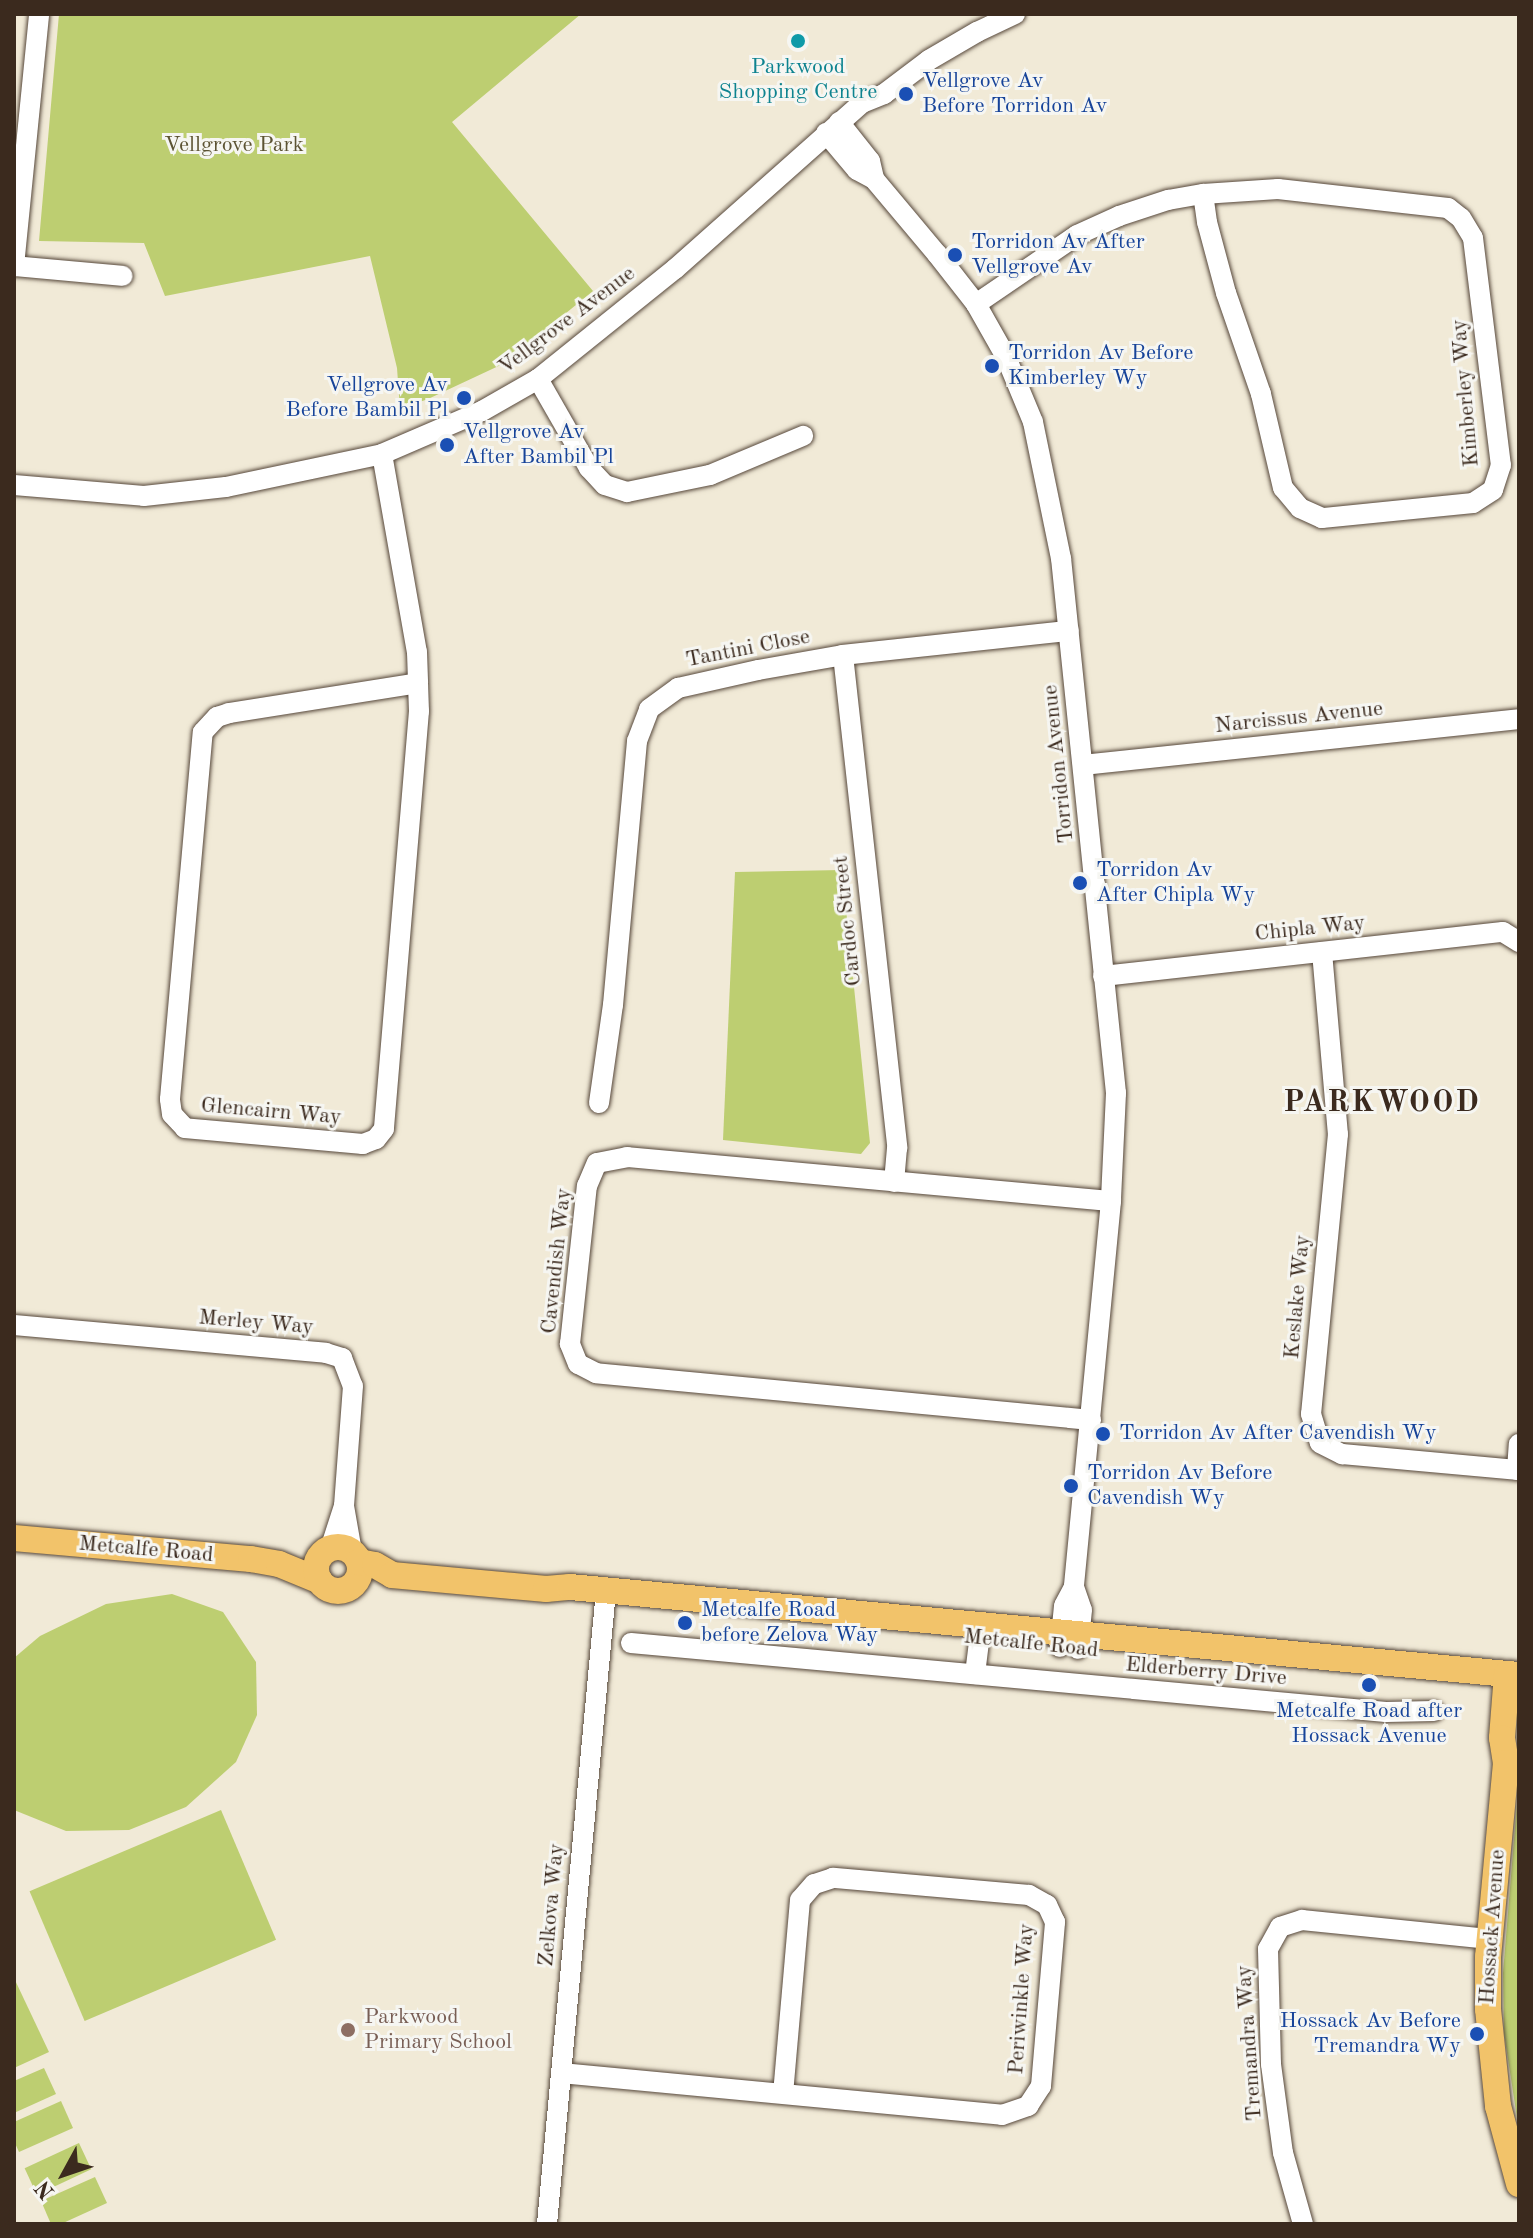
<!DOCTYPE html>
<html>
<head>
<meta charset="utf-8">
<style>
  body { margin:0 }
  #map { position:relative; width:1533px; height:2238px; overflow:hidden; background:#f1ead7; font-family:"Old Standard TT",serif }
  div>[style] { position:absolute }
  .green>* { inset:0; background:#bdce71; transform-origin:0 0 }
  .roads { filter:drop-shadow(0 0 2px #56473a) drop-shadow(0 0 2px #56473a) }
  .minor>* { height:20px; margin:-10px; padding:0 10px; transform-origin:10px; border-radius:10px; background:#fff }
  .major>* { height:26px; margin:-13px; padding:0 13px; transform-origin:13px; border-radius:13px; background:#f2c36a }
  .major>.ring { margin:-13px; padding:0; box-sizing:content-box; background:none; border:26px solid #f2c36a; border-radius:50% }
  .dots>* { width:22px; height:22px; translate:-50% -50%; box-sizing:border-box; border:4px solid #f6f6f2; border-radius:50% }
  span { translate:-50% -50%; white-space:nowrap; text-align:center; line-height:1.15; -webkit-text-stroke:6px #f6f6f2; paint-order:stroke }
  .culture-label { font-size:22px; color:#0d838f }
  .transit-label { font-size:22px; color:#164399 }
  .left { translate:0 -50%; text-align:left }
  .right { translate:-100% -50%; text-align:right }
  .park-label { font-size:22px; color:#5c5333 }
  .street-label { font-size:22px; color:#3b2a1e }
  .education-label { font-size:22px; color:#785e54 }
  .district-label { font-size:30px; color:#3b2a1e; font-weight:700; letter-spacing:2px }
  .frame { position:absolute; inset:0; border:16px solid #3b2a1e; pointer-events:none }
  .north { position:absolute; left:24px; top:2134px; width:80px; height:80px; -webkit-text-stroke:6px #f6f6f2; paint-order:stroke; rotate:230deg; font-size:22px; font-weight:700; line-height:32px; text-align:center; color:#3b2a1e }
  .north::after { content:''; display:block; margin:auto; width:28px; height:36px; background:#3b2a1e; clip-path:polygon(50% 0,100% 100%,50% 72%,0 100%) }
</style>
</head>
<body>
<div id="map">
  <div class="green">
    <i style="clip-path:polygon(59px 14px,581px 14px,452px 122px,593px 291px,505px 363px,428px 399px,400px 409px,397px 368px,370px 256px,165px 296px,144px 243px,39px 241px)"></i>
    <i style="clip-path:polygon(842px 870px,870px 1143px,861px 1154px,723px 1140px,735px 872px)"></i>
    <i style="clip-path:polygon(172px 1594px,223px 1612px,256px 1662px,257px 1715px,236px 1762px,186px 1807px,129px 1830px,66px 1831px,14px 1810px,14px 1658px,40px 1636px,106px 1604px)"></i>
    <i style="clip-path:polygon(1519px 1779px,1519px 2131px,1504px 2033px,1503px 1973px)"></i>
    <i style="left:221px;top:1810px;width:141px;height:208px;rotate:67deg"></i>
    <i style="clip-path:polygon(14px 1978px,49px 2052px,14px 2068px)"></i>
    <i style="clip-path:polygon(44px 2068px,56px 2094px,14px 2113px,14px 2081px)"></i>
    <i style="clip-path:polygon(61px 2101px,73px 2128px,19px 2152px,14px 2141px,14px 2122px)"></i>
    <i style="left:79px;top:2143px;width:29px;height:60px;rotate:65deg"></i>
    <i style="clip-path:polygon(95px 2177px,107px 2203px,61px 2224px,51px 2224px,41px 2201px)"></i>
  </div>
  <div class="roads">
    <div class="minor">
      <i style="left:839px;top:122px;width:50px;rotate:51.5deg"></i>
      <i style="left:870px;top:161px;width:18px;rotate:77deg"></i>
      <i style="left:826px;top:133px;width:48px;rotate:50deg"></i>
      <i style="left:857px;top:170px;width:19px;rotate:28deg"></i>
      <i style="left:874px;top:179px;width:98px;rotate:50deg"></i>
      <i style="left:937px;top:254px;width:63px;rotate:52deg"></i>
      <i style="left:976px;top:304px;width:61px;rotate:60.5deg"></i>
      <i style="left:1006px;top:357px;width:70px;rotate:67.4deg"></i>
      <i style="left:1033px;top:422px;width:139px;rotate:78.4deg"></i>
      <i style="left:1061px;top:558px;width:538px;rotate:84.13deg"></i>
      <i style="left:1116px;top:1093px;width:108px;rotate:92.7deg"></i>
      <i style="left:1111px;top:1201px;width:388px;rotate:95.5deg"></i>
      <i style="left:1074px;top:1587px;width:21px;rotate:118deg"></i>
      <i style="left:1064px;top:1606px;width:41px;rotate:95.6deg"></i>
      <i style="left:14px;top:266px;width:253px;rotate:-84.3deg"></i>
      <i style="left:14px;top:266px;width:109px;rotate:5.2deg"></i>
      <i style="left:976px;top:304px;width:122px;rotate:-34.3deg"></i>
      <i style="left:1077px;top:235px;width:46px;rotate:-24.3deg"></i>
      <i style="left:1119px;top:216px;width:52px;rotate:-18.1deg"></i>
      <i style="left:1168px;top:200px;width:36px;rotate:-10deg"></i>
      <i style="left:1203px;top:194px;width:75px;rotate:-3.8deg"></i>
      <i style="left:1278px;top:189px;width:171px;rotate:6.4deg"></i>
      <i style="left:1448px;top:208px;width:16px;rotate:38deg"></i>
      <i style="left:1461px;top:218px;width:23px;rotate:59deg"></i>
      <i style="left:1473px;top:238px;width:229px;rotate:83deg"></i>
      <i style="left:1501px;top:465px;width:26px;rotate:108deg"></i>
      <i style="left:1493px;top:490px;width:24px;rotate:147deg"></i>
      <i style="left:1473px;top:503px;width:152px;rotate:174.3deg"></i>
      <i style="left:1322px;top:518px;width:24px;rotate:-156deg"></i>
      <i style="left:1300px;top:508px;width:26px;rotate:-130deg"></i>
      <i style="left:1283px;top:488px;width:97px;rotate:-103.2deg"></i>
      <i style="left:1261px;top:394px;width:107px;rotate:-109.1deg"></i>
      <i style="left:1226px;top:293px;width:73px;rotate:-105deg"></i>
      <i style="left:1207px;top:222px;width:28px;rotate:-98deg"></i>
      <i style="left:538px;top:379px;width:103px;rotate:60.2deg"></i>
      <i style="left:589px;top:468px;width:23px;rotate:47deg"></i>
      <i style="left:605px;top:485px;width:23px;rotate:18deg"></i>
      <i style="left:627px;top:492px;width:85px;rotate:-11.6deg"></i>
      <i style="left:710px;top:475px;width:101px;rotate:-22.8deg"></i>
      <i style="left:382px;top:454px;width:201px;rotate:80deg"></i>
      <i style="left:417px;top:652px;width:31px;rotate:88deg"></i>
      <i style="left:418px;top:683px;width:28px;rotate:88deg"></i>
      <i style="left:419px;top:711px;width:419px;rotate:94.8deg"></i>
      <i style="left:384px;top:1129px;width:13px;rotate:129deg"></i>
      <i style="left:376px;top:1139px;width:14px;rotate:159deg"></i>
      <i style="left:363px;top:1144px;width:179px;rotate:-174.9deg"></i>
      <i style="left:185px;top:1128px;width:19px;rotate:-133deg"></i>
      <i style="left:172px;top:1114px;width:15px;rotate:-98deg"></i>
      <i style="left:170px;top:1099px;width:368px;rotate:-84.9deg"></i>
      <i style="left:203px;top:732px;width:21px;rotate:-47deg"></i>
      <i style="left:217px;top:717px;width:13px;rotate:-18deg"></i>
      <i style="left:229px;top:713px;width:191px;rotate:-9deg"></i>
      <i style="left:14px;top:485px;width:130px;rotate:4.8deg"></i>
      <i style="left:144px;top:496px;width:82px;rotate:-6.3deg"></i>
      <i style="left:226px;top:487px;width:159px;rotate:-11.9deg"></i>
      <i style="left:382px;top:454px;width:109px;rotate:-23.3deg"></i>
      <i style="left:482px;top:411px;width:64px;rotate:-29.7deg"></i>
      <i style="left:538px;top:379px;width:176px;rotate:-38.8deg"></i>
      <i style="left:675px;top:269px;width:250px;rotate:-41.6deg"></i>
      <i style="left:862px;top:103px;width:24px;rotate:-22deg"></i>
      <i style="left:884px;top:94px;width:56px;rotate:-37.1deg"></i>
      <i style="left:929px;top:60px;width:56px;rotate:-30.3deg"></i>
      <i style="left:977px;top:32px;width:42px;rotate:-25.3deg"></i>
      <i style="left:843px;top:655px;width:496px;rotate:83.7deg"></i>
      <i style="left:897px;top:1148px;width:34px;rotate:95deg"></i>
      <i style="left:1083px;top:765px;width:438px;rotate:-6deg"></i>
      <i style="left:1322px;top:952px;width:183px;rotate:85deg"></i>
      <i style="left:1338px;top:1134px;width:281px;rotate:95.5deg"></i>
      <i style="left:1311px;top:1414px;width:30px;rotate:73deg"></i>
      <i style="left:1320px;top:1443px;width:25px;rotate:27deg"></i>
      <i style="left:1342px;top:1454px;width:178px;rotate:5.2deg"></i>
      <i style="left:1103px;top:976px;width:402px;rotate:-6.3deg"></i>
      <i style="left:1503px;top:932px;width:19px;rotate:32deg"></i>
      <i style="left:599px;top:1103px;width:99px;rotate:-81.9deg"></i>
      <i style="left:613px;top:1005px;width:265px;rotate:-84.8deg"></i>
      <i style="left:637px;top:741px;width:34px;rotate:-69deg"></i>
      <i style="left:649px;top:709px;width:36px;rotate:-36deg"></i>
      <i style="left:678px;top:688px;width:82px;rotate:-12.7deg"></i>
      <i style="left:758px;top:670px;width:86px;rotate:-10deg"></i>
      <i style="left:843px;top:655px;width:227px;rotate:-6.1deg"></i>
      <i style="left:14px;top:1325px;width:313px;rotate:5.1deg"></i>
      <i style="left:326px;top:1353px;width:17px;rotate:17deg"></i>
      <i style="left:342px;top:1358px;width:30px;rotate:69deg"></i>
      <i style="left:353px;top:1386px;width:120px;rotate:94.3deg"></i>
      <i style="left:344px;top:1506px;width:47px;rotate:80.1deg"></i>
      <i style="left:1091px;top:1420px;width:497px;rotate:-174.6deg"></i>
      <i style="left:596px;top:1373px;width:20px;rotate:-153deg"></i>
      <i style="left:578px;top:1364px;width:22px;rotate:-112deg"></i>
      <i style="left:570px;top:1344px;width:159px;rotate:-83.9deg"></i>
      <i style="left:587px;top:1186px;width:25px;rotate:-67deg"></i>
      <i style="left:597px;top:1163px;width:31px;rotate:-11deg"></i>
      <i style="left:627px;top:1157px;width:486px;rotate:5.2deg"></i>
      <i style="left:1517px;top:1470px;width:26px;rotate:-86deg"></i>
      <i style="left:330px;top:1549px;width:45px;rotate:-72deg"></i>
      <i style="left:1074px;top:1587px;width:24px;rotate:71deg"></i>
      <i style="left:1082px;top:1610px;width:39px;rotate:96deg"></i>
      <i style="left:631px;top:1643px;width:758px;rotate:5.22deg"></i>
      <i style="left:1386px;top:1712px;width:48px;rotate:-1.2deg"></i>
      <i style="left:975px;top:1674px;width:48px;rotate:-82.9deg"></i>
      <i style="left:561px;top:2073px;width:443px;rotate:5.4deg"></i>
      <i style="left:1002px;top:2115px;width:28px;rotate:-19deg"></i>
      <i style="left:1028px;top:2106px;width:24px;rotate:-57deg"></i>
      <i style="left:1041px;top:2086px;width:165px;rotate:-85.1deg"></i>
      <i style="left:1055px;top:1922px;width:19px;rotate:-115deg"></i>
      <i style="left:1047px;top:1905px;width:21px;rotate:-151deg"></i>
      <i style="left:1029px;top:1895px;width:197px;rotate:-175deg"></i>
      <i style="left:833px;top:1878px;width:20px;rotate:162deg"></i>
      <i style="left:814px;top:1884px;width:21px;rotate:131deg"></i>
      <i style="left:800px;top:1900px;width:194px;rotate:95deg"></i>
      <i style="left:547px;top:2224px;width:637px;rotate:-84.68deg"></i>
      <i style="left:1303px;top:2224px;width:74px;rotate:-105.7deg"></i>
      <i style="left:1283px;top:2153px;width:90px;rotate:-97.7deg"></i>
      <i style="left:1271px;top:2064px;width:115px;rotate:-91.5deg"></i>
      <i style="left:1268px;top:1949px;width:25px;rotate:-61deg"></i>
      <i style="left:1280px;top:1927px;width:23px;rotate:-18deg"></i>
      <i style="left:1302px;top:1920px;width:189px;rotate:5.8deg"></i>
    </div>
    <div class="major">
      <i style="left:14px;top:1538px;width:238px;rotate:5.1deg"></i>
      <i style="left:251px;top:1559px;width:28px;rotate:10deg"></i>
      <i style="left:279px;top:1564px;width:44px;rotate:22.5deg"></i>
      <i class="ring" style="left:316px;top:1547px;width:18px;height:18px"></i>
      <i style="left:359px;top:1562px;width:16px;rotate:11deg"></i>
      <i style="left:375px;top:1565px;width:20px;rotate:30deg"></i>
      <i style="left:392px;top:1575px;width:155px;rotate:5.2deg"></i>
      <i style="left:546px;top:1589px;width:24px;rotate:-5deg"></i>
      <i style="left:570px;top:1587px;width:953px;rotate:5.3deg"></i>
      <i style="left:1507px;top:1674px;width:64px;rotate:94.5deg"></i>
      <i style="left:1502px;top:1738px;width:25px;rotate:81deg"></i>
      <i style="left:1506px;top:1763px;width:195px;rotate:95.3deg"></i>
      <i style="left:1488px;top:1957px;width:52px;rotate:90deg"></i>
      <i style="left:1488px;top:2009px;width:98px;rotate:84.1deg"></i>
      <i style="left:1498px;top:2106px;width:81px;rotate:74.9deg"></i>
    </div>
  </div>
  <div class="dots">
    <i style="left:798px;top:41px;background:#0f9aa8"></i>
    <i style="left:906px;top:94px;background:#1a4fb4"></i>
    <i style="left:955px;top:255px;background:#1a4fb4"></i>
    <i style="left:992px;top:366px;background:#1a4fb4"></i>
    <i style="left:464px;top:398px;background:#1a4fb4"></i>
    <i style="left:447px;top:445px;background:#1a4fb4"></i>
    <i style="left:1080px;top:883px;background:#1a4fb4"></i>
    <i style="left:1103px;top:1434px;background:#1a4fb4"></i>
    <i style="left:1071px;top:1486px;background:#1a4fb4"></i>
    <i style="left:685px;top:1623px;background:#1a4fb4"></i>
    <i style="left:1369px;top:1685px;background:#1a4fb4"></i>
    <i style="left:348px;top:2030px;background:#8d6e63"></i>
    <i style="left:1477px;top:2034px;background:#1a4fb4"></i>
  </div>
  <div class="culture-label">
    <span style="left:798px;top:80px">Parkwood<br>Shopping Centre</span>
  </div>
  <div class="transit-label">
    <span class="left" style="left:922px;top:94px">Vellgrove Av<br>Before Torridon Av</span>
    <span class="left" style="left:971px;top:255px">Torridon Av After<br>Vellgrove Av</span>
    <span class="left" style="left:1008px;top:366px">Torridon Av Before<br>Kimberley Wy</span>
    <span class="right" style="left:448px;top:398px">Vellgrove Av<br>Before Bambil Pl</span>
    <span class="left" style="left:463px;top:445px">Vellgrove Av<br>After Bambil Pl</span>
    <span class="left" style="left:1096px;top:883px">Torridon Av<br>After Chipla Wy</span>
    <span class="left" style="left:1119px;top:1434px">Torridon Av After Cavendish Wy</span>
    <span class="left" style="left:1087px;top:1486px">Torridon Av Before<br>Cavendish Wy</span>
    <span class="left" style="left:701px;top:1623px">Metcalfe Road<br>before Zelova Way</span>
    <span style="left:1369px;top:1724px">Metcalfe Road after<br>Hossack Avenue</span>
    <span class="right" style="left:1461px;top:2034px">Hossack Av Before<br>Tremandra Wy</span>
  </div>
  <div class="park-label">
    <span style="left:234px;top:146px">Vellgrove Park</span>
  </div>
  <div class="street-label">
    <span style="left:567px;top:321px;rotate:-37deg">Vellgrove Avenue</span>
    <span style="left:1466px;top:393px;rotate:-95deg">Kimberley Way</span>
    <span style="left:748px;top:649px;rotate:-11deg">Tantini Close</span>
    <span style="left:1299px;top:718px;rotate:-6deg">Narcissus Avenue</span>
    <span style="left:1059px;top:764px;rotate:-96deg">Torridon Avenue</span>
    <span style="left:848px;top:921px;rotate:-96deg">Cardoc Street</span>
    <span style="left:1310px;top:929px;rotate:-6deg">Chipla Way</span>
    <span style="left:271px;top:1112px;rotate:5deg">Glencairn Way</span>
    <span style="left:557px;top:1261px;rotate:-84deg">Cavendish Way</span>
    <span style="left:1298px;top:1297px;rotate:-85deg">Keslake Way</span>
    <span style="left:256px;top:1323px;rotate:5deg">Merley Way</span>
    <span style="left:146px;top:1550px;rotate:5deg">Metcalfe Road</span>
    <span style="left:1031px;top:1644px;rotate:6deg">Metcalfe Road</span>
    <span style="left:1206px;top:1672px;rotate:5deg">Elderberry Drive</span>
    <span style="left:552px;top:1905px;rotate:-85deg">Zelkova Way</span>
    <span style="left:1493px;top:1927px;rotate:-86deg">Hossack Avenue</span>
    <span style="left:1022px;top:1999px;rotate:-86deg">Periwinkle Way</span>
    <span style="left:1250px;top:2043px;rotate:-94deg">Tremandra Way</span>
  </div>
  <div class="education-label">
    <span class="left" style="left:364px;top:2030px">Parkwood<br>Primary School</span>
  </div>
  <div class="district-label">
    <span style="left:1382px;top:1103px">PARKWOOD</span>
  </div>
  <div class="frame"></div>
  <div class="north">N</div>
</div>
</body>
</html>
